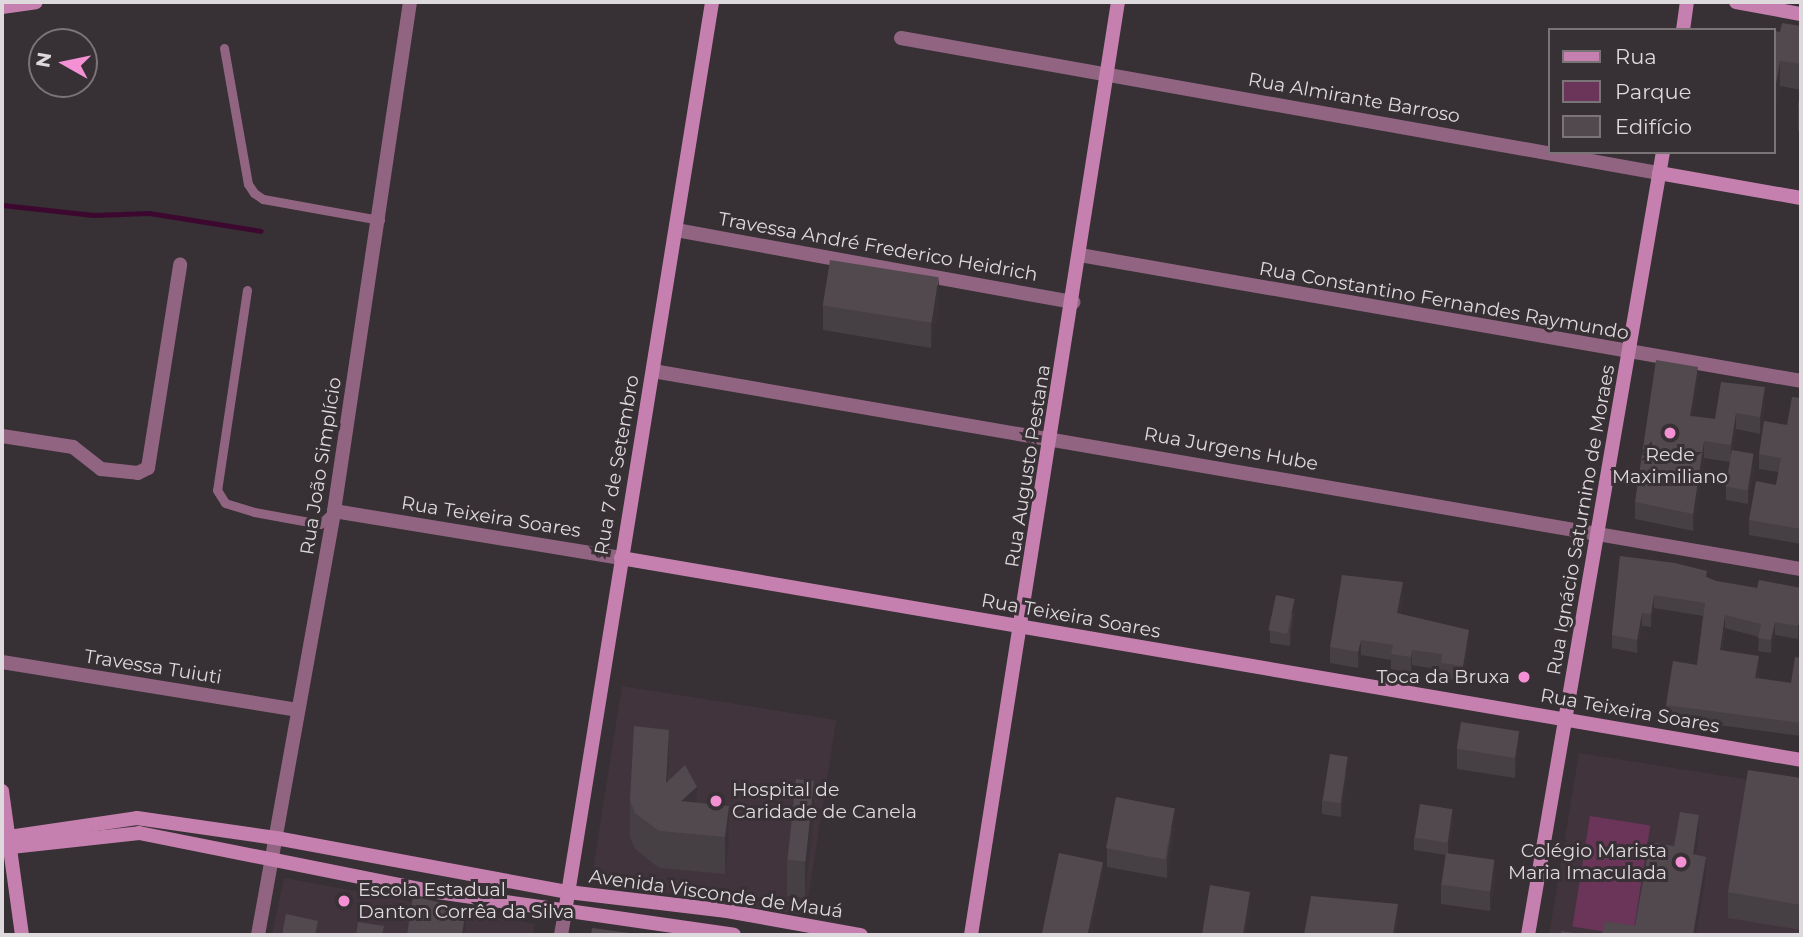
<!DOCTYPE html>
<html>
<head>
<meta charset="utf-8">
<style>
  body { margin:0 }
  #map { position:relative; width:1803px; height:937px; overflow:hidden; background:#373034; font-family:Montserrat,sans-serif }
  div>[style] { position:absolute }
  .built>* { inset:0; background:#42343d; transform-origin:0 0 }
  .green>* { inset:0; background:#6a3559; transform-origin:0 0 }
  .stream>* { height:5px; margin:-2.5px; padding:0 2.5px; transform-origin:2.5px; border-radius:2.5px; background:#3d082f }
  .lane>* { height:9px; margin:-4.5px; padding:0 4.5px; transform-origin:4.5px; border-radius:4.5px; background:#916582 }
  .street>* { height:14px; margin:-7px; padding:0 7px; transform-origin:7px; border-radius:7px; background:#916582 }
  .secondary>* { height:14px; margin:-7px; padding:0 7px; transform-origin:7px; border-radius:7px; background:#c680af }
  .wall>* { inset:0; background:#463f43 }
  .shaded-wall>* { inset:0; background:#393337 }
  .building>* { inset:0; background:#51494e; transform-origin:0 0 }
  .dots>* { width:19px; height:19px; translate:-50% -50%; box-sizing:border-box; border:4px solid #373034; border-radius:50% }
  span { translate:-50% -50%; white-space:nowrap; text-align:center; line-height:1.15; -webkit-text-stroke:6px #373034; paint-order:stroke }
  .street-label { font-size:19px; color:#ded9dc }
  .poi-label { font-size:19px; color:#ded9dc }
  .right { translate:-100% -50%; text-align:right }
  .left { translate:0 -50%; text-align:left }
  .frame { position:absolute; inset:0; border:4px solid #ded9dc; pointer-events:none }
  .legend { position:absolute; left:1548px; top:28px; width:228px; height:126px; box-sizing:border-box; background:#373034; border:2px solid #7a7477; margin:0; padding:9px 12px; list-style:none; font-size:21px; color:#ded9dc }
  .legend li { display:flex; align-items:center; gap:14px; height:35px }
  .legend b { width:35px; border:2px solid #7a7477 }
  .north { position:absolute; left:28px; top:28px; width:70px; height:70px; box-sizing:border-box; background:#373034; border:2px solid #7a7477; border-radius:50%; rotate:279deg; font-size:19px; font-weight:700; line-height:28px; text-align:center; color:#ded9dc }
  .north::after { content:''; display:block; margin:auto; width:24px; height:32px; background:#f491d4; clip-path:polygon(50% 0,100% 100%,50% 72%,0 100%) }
</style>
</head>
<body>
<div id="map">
  <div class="built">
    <i style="left:622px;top:686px;width:217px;height:198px;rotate:9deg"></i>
    <i style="clip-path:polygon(1579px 753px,1801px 788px,1801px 935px,1549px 935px)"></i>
    <i style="clip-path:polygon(284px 878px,535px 924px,533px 935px,272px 935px)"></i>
  </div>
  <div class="green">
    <i style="left:1590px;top:816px;width:61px;height:112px;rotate:9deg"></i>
  </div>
  <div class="stream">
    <i style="left:2px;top:205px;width:92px;rotate:6.3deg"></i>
    <i style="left:93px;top:215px;width:56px;rotate:-2deg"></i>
    <i style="left:149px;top:213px;width:113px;rotate:9.1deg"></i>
  </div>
  <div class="lane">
    <i style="left:224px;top:48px;width:138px;rotate:80deg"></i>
    <i style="left:248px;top:184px;width:11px;rotate:56deg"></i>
    <i style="left:254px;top:193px;width:11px;rotate:34deg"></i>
    <i style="left:263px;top:199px;width:119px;rotate:10.2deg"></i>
    <i style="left:247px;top:290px;width:202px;rotate:98.5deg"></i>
    <i style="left:217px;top:490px;width:15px;rotate:58deg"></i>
    <i style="left:225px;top:503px;width:30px;rotate:17deg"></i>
    <i style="left:254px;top:512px;width:67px;rotate:10.3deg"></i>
    <i style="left:320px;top:524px;width:18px;rotate:-43deg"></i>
  </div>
  <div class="street">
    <i style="left:901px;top:38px;width:770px;rotate:10.1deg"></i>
    <i style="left:676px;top:230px;width:404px;rotate:10.3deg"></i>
    <i style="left:1080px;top:255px;width:732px;rotate:9.91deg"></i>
    <i style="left:653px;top:371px;width:1165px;rotate:9.79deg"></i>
    <i style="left:2px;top:436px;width:72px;rotate:8.8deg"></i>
    <i style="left:73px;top:447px;width:36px;rotate:38deg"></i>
    <i style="left:101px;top:469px;width:37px;rotate:6deg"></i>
    <i style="left:138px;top:473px;width:11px;rotate:-27deg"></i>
    <i style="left:148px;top:468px;width:206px;rotate:-81deg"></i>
    <i style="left:334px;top:511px;width:291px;rotate:9.3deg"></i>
    <i style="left:2px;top:662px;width:299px;rotate:9.2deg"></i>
    <i style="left:258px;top:935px;width:431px;rotate:-79.8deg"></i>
    <i style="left:334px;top:511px;width:515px;rotate:-81.51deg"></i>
    <i style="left:561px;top:935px;width:23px;rotate:-80deg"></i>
  </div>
  <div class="secondary">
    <i style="left:1736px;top:2px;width:66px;rotate:10.5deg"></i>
    <i style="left:2px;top:7px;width:34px;rotate:-8deg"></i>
    <i style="left:1683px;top:30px;width:28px;rotate:-82deg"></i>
    <i style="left:1659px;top:173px;width:144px;rotate:10deg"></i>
    <i style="left:621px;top:558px;width:1197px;rotate:9.71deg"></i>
    <i style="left:2px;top:791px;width:145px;rotate:82.1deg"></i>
    <i style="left:2px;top:838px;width:136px;rotate:-8.4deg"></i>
    <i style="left:137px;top:818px;width:140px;rotate:8.2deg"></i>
    <i style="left:276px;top:838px;width:297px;rotate:10.5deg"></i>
    <i style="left:568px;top:892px;width:160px;rotate:6.8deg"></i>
    <i style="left:727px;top:911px;width:136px;rotate:10.2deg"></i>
    <i style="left:2px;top:848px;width:138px;rotate:-6.2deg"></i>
    <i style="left:139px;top:833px;width:297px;rotate:11.3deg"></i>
    <i style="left:430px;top:891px;width:307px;rotate:8.2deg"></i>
    <i style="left:565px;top:912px;width:922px;rotate:-80.82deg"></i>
    <i style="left:971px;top:935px;width:945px;rotate:-81.05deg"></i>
    <i style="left:1528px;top:935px;width:795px;rotate:-80.22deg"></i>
  </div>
  <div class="wall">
    <i style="clip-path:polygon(1801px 26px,1801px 132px,1798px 131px,1798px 106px,1801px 90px,1780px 86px,1773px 125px,1773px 31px,1780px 32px)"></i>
    <i style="clip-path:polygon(939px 304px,931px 348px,823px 330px,823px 305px)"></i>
    <i style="clip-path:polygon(1698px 384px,1692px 416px,1715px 419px,1765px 404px,1760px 434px,1736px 429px,1733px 450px,1754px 467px,1748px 504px,1726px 500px,1726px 487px,1730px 462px,1704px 458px,1693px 531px,1635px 519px,1635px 502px)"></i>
    <i style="clip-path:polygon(1801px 398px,1801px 544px,1749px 535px,1749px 520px,1776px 485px,1779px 472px,1759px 469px,1759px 454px,1787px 425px)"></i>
    <i style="clip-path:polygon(1620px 556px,1707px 577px,1716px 581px,1757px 588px,1801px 588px,1801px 631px,1800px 631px,1798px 639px,1775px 635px,1771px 653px,1758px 651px,1759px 637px,1725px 628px,1722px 650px,1759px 669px,1758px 678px,1791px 683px,1801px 658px,1801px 736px,1666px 718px,1666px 705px,1697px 665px,1703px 616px,1654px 608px,1651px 627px,1642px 626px,1637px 653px,1612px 648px,1612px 635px)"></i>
    <i style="clip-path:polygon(1403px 597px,1400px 614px,1469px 645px,1463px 681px,1441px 678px,1441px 670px,1412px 665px,1411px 673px,1391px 669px,1391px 660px,1361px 655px,1358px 668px,1330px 663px,1330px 647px)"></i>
    <i style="clip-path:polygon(1295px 612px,1290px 646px,1270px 643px,1270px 630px)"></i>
    <i style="clip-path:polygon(1457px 749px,1519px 751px,1515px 778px,1457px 769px)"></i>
    <i style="clip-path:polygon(669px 766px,669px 781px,697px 802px,729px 842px,725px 874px,659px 868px,635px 849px,630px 837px,630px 800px)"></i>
    <i style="clip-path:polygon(1348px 770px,1341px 817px,1322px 814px,1322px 800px)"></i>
    <i style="clip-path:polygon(1801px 778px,1801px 930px,1728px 918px,1728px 892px)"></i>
    <i style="clip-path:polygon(814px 818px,805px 898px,787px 896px,787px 859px)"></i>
    <i style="clip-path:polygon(1453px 822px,1448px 854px,1495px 880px,1490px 911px,1441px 904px,1441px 885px,1446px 855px,1414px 850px,1414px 837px)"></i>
    <i style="clip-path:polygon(1175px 827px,1167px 878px,1107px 867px,1107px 848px)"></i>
  </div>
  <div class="shaded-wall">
    <i style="clip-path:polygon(1780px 61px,1780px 86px,1773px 125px,1773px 100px)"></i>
    <i style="clip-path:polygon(939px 278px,939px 304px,931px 348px,931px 323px)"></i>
    <i style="clip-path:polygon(1698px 367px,1698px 384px,1690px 433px,1690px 416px)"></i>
    <i style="clip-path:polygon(1765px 387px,1765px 404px,1760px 434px,1760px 417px)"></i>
    <i style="clip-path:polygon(1736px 413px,1736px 429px,1731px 462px,1731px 445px)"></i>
    <i style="clip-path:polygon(1704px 441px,1704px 458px,1693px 531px,1693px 514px)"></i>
    <i style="clip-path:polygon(1754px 454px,1754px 467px,1748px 504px,1748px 491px)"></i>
    <i style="clip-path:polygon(1403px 582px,1403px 597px,1397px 629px,1397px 613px)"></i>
    <i style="clip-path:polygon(1654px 595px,1654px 608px,1651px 627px,1651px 614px)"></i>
    <i style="clip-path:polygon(1295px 599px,1295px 612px,1290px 646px,1290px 633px)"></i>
    <i style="clip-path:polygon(1642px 613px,1642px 626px,1637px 653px,1637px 640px)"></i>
    <i style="clip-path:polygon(1725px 615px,1725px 628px,1720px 663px,1720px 650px)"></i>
    <i style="clip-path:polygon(1800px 618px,1800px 631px,1798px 639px,1798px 626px)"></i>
    <i style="clip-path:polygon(1775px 622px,1775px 635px,1771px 653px,1771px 640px)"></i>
    <i style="clip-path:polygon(1469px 630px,1469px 645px,1463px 681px,1463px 666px)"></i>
    <i style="clip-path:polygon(1361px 640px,1361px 655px,1358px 668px,1358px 652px)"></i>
    <i style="clip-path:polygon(1412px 650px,1412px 665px,1411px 673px,1411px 657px)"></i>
    <i style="clip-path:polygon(1759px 656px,1759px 669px,1755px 691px,1755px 678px)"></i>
    <i style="clip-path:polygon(669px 730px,669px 766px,666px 819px,666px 783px)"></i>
    <i style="clip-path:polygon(1519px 731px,1519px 751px,1515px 778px,1515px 758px)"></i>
    <i style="clip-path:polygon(1348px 757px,1348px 770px,1341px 817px,1341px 804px)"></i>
    <i style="clip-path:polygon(814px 781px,814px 818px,805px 898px,805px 861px)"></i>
    <i style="clip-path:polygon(697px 787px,697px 823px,681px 801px)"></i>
    <i style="clip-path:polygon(729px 806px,729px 842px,725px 874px,725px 837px)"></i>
    <i style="clip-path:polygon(1175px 808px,1175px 827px,1167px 878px,1167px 859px)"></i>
    <i style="clip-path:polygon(1453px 809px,1453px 822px,1448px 855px,1448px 842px)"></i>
    <i style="clip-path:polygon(1699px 815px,1699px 835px,1693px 874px,1693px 854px)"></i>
    <i style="clip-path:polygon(1706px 857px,1706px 876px,1696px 935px,1693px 935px)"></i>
    <i style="clip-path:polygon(1495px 860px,1495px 880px,1490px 911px,1490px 892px)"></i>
    <i style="clip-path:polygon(1103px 862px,1103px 875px,1091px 935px,1089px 935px)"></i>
    <i style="clip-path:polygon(1250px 892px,1250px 911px,1246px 935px,1243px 935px)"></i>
    <i style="clip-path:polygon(1398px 904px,1398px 927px,1397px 935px,1393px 935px)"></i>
    <i style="clip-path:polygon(466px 909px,466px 928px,465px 935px,462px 935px)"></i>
  </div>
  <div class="building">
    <i style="clip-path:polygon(1782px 23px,1801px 26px,1801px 64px,1780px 61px,1773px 100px,1773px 31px,1780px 32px)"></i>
    <i style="clip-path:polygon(1801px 87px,1801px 106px,1798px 106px)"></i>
    <i style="left:830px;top:260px;width:110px;height:46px;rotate:9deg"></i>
    <i style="clip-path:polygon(1656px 360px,1698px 367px,1690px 416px,1715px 419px,1721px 382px,1765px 387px,1760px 417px,1736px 413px,1731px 445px,1704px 441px,1693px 514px,1635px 502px)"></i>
    <i style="clip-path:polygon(1792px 397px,1801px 398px,1801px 529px,1749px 520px,1756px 481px,1776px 485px,1781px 458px,1759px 454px,1764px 421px,1787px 425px)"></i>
    <i style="left:1732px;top:450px;width:22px;height:37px;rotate:10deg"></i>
    <i style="clip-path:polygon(1620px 556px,1675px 563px,1707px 571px,1706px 577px,1716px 581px,1757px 588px,1759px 580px,1801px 588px,1801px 618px,1800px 618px,1798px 626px,1775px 622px,1771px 640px,1758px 638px,1761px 624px,1725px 615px,1720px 650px,1759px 656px,1755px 678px,1791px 683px,1795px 657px,1801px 658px,1801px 723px,1666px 705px,1673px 661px,1697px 665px,1705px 603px,1654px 595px,1651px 614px,1642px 613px,1637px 640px,1612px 635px)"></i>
    <i style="clip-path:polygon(1342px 575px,1403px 582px,1397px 613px,1469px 630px,1463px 666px,1441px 663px,1442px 654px,1412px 650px,1411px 657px,1391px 654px,1393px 645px,1361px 640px,1358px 652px,1330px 647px)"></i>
    <i style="left:1276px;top:595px;width:19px;height:36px;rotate:12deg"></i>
    <i style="left:1461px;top:722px;width:59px;height:27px;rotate:9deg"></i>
    <i style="clip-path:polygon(634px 726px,669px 730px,666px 783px,685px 765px,697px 787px,681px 801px,729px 806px,725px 837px,659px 831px,635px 813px,630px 800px)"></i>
    <i style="left:1330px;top:754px;width:18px;height:47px;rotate:9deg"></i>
    <i style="clip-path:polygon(1748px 770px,1801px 778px,1801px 905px,1728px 892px)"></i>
    <i style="left:796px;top:779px;width:18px;height:81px;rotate:6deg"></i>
    <i style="left:1116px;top:797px;width:60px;height:52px;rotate:11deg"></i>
    <i style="left:1420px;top:804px;width:33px;height:34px;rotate:9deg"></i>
    <i style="clip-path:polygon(1680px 812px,1699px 815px,1693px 854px,1706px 857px,1693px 935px,1602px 935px,1605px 921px,1635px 926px,1650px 842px,1674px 846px)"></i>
    <i style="left:1059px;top:853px;width:45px;height:84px;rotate:12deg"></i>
    <i style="left:1446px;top:853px;width:49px;height:32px;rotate:8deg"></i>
    <i style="clip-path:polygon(1210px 885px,1250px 892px,1243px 935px,1202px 935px)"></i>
    <i style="clip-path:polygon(413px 896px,466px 909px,462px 934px,470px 935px,407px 935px)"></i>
    <i style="clip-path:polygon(1311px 896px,1398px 904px,1393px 935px,1304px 935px)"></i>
    <i style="clip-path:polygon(286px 914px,318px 921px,315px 935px,282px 935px)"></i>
    <i style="clip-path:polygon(358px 922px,384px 926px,382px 935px,356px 935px)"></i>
    <i style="clip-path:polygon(592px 928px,645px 935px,591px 935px)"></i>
    <i style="clip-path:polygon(1561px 931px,1588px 935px,1561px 935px)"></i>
  </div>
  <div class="dots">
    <i style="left:1670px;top:433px;background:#f491d4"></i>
    <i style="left:1524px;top:677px;background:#f491d4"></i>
    <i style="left:716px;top:801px;background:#f491d4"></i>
    <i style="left:1681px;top:862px;background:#f491d4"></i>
    <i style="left:344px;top:901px;background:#f491d4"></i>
  </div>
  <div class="street-label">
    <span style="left:1354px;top:98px;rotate:10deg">Rua Almirante Barroso</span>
    <span style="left:878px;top:247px;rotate:10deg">Travessa André Frederico Heidrich</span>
    <span style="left:1444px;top:301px;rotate:10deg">Rua Constantino Fernandes Raymundo</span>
    <span style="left:1231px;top:449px;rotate:10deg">Rua Jurgens Hube</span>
    <span style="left:617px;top:465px;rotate:-80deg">Rua 7 de Setembro</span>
    <span style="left:321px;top:466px;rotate:-81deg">Rua João Simplício</span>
    <span style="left:1028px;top:466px;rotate:-81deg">Rua Augusto Pestana</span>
    <span style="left:491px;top:517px;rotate:9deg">Rua Teixeira Soares</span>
    <span style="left:1581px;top:520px;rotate:-80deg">Rua Ignácio Saturnino de Moraes</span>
    <span style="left:1071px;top:616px;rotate:10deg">Rua Teixeira Soares</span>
    <span style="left:153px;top:667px;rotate:9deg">Travessa Tuiuti</span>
    <span style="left:1630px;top:711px;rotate:10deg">Rua Teixeira Soares</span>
    <span style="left:716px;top:894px;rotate:8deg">Avenida Visconde de Mauá</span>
  </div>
  <div class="poi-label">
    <span style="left:1670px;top:466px">Rede<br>Maximiliano</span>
    <span class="right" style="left:1510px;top:677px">Toca da Bruxa</span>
    <span class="left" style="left:732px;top:801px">Hospital de<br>Caridade de Canela</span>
    <span class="right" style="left:1667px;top:862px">Colégio Marista<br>Maria Imaculada</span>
    <span class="left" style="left:358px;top:901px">Escola Estadual<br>Danton Corrêa da Silva</span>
  </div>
  <div class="frame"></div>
  <ul class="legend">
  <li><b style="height:9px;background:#c680af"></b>Rua</li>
  <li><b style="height:19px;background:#6a3559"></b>Parque</li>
  <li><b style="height:19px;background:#51494e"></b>Edifício</li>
  </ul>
  <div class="north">N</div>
</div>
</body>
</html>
